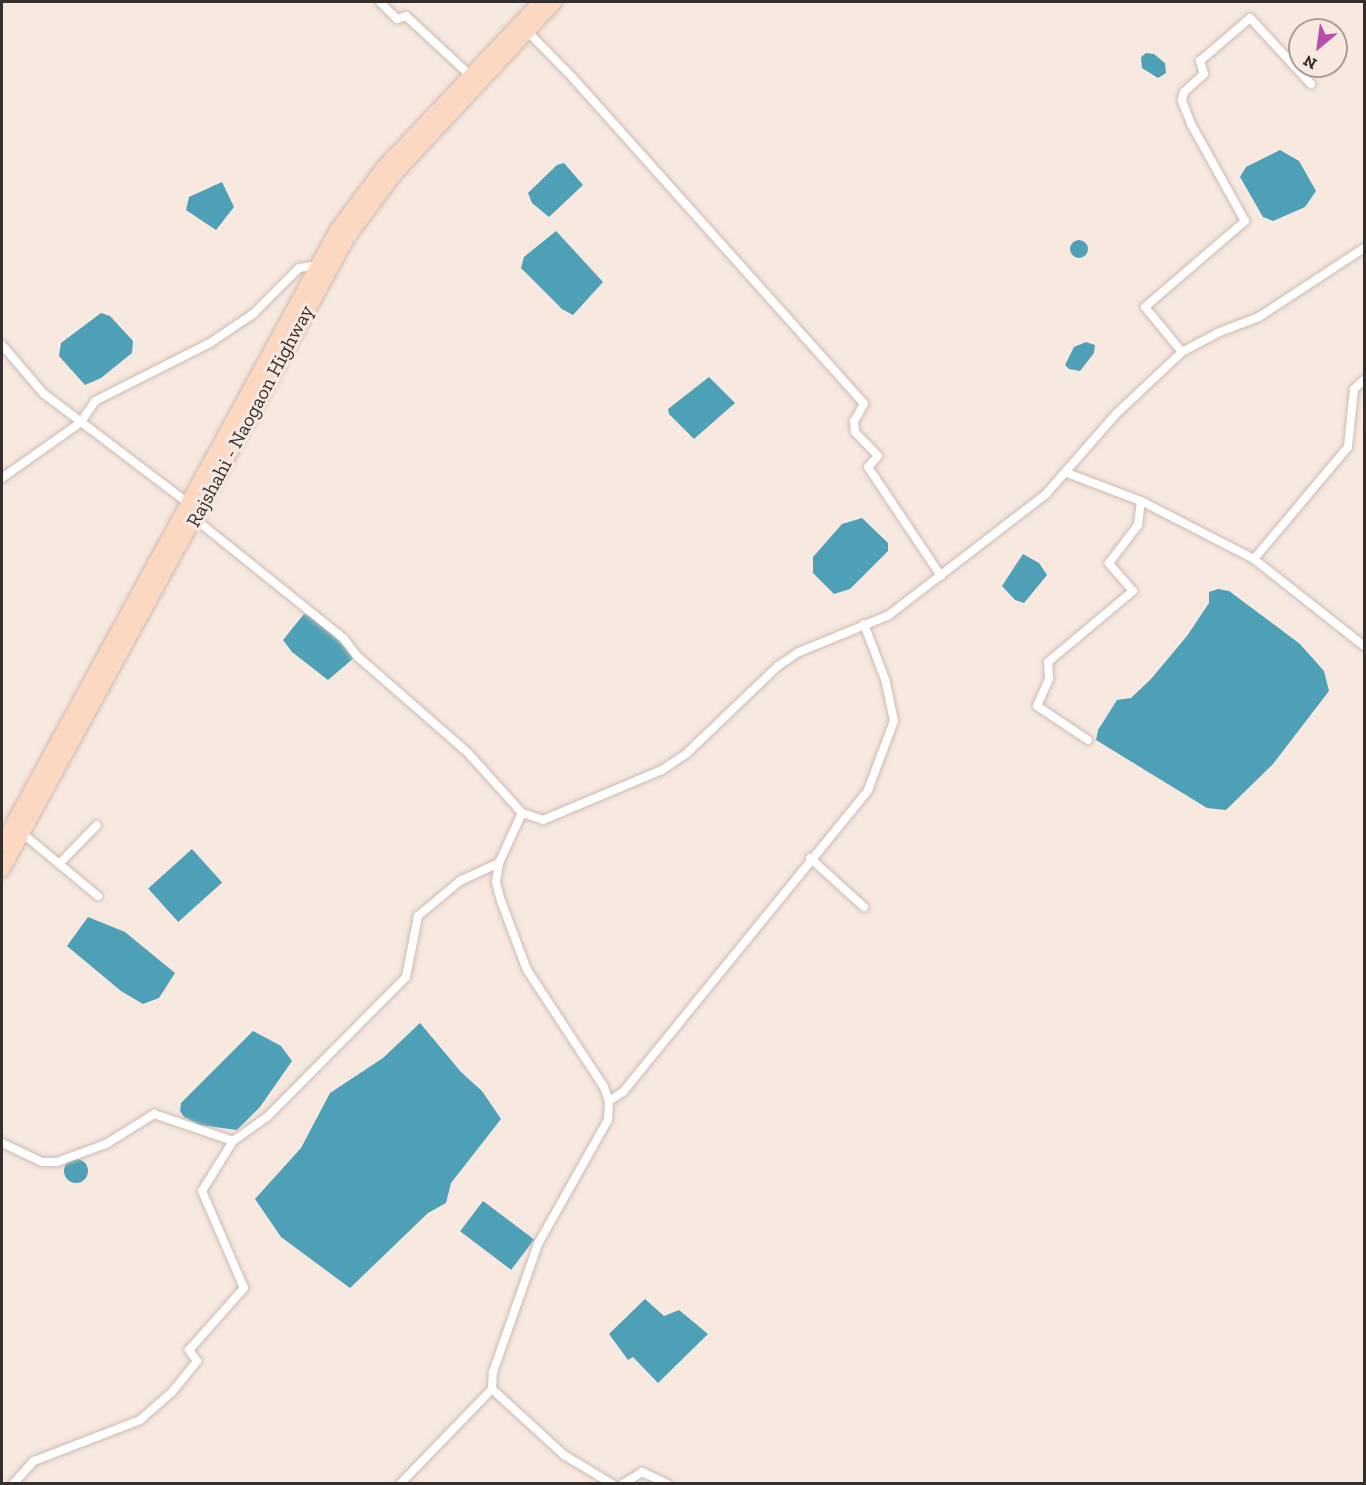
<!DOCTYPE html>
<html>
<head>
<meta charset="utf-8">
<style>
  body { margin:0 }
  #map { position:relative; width:1366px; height:1485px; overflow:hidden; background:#f7e8e0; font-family:"Zilla Slab",serif }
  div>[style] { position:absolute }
  .water>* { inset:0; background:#4ea0b6; transform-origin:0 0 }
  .round { border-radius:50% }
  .roads { filter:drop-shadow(0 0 2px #cbbcb4) drop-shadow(0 0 2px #cbbcb4) }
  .street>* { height:8px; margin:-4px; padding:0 4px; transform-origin:4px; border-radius:4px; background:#fff }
  .primary>* { height:14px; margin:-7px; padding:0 7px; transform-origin:7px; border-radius:7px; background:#fbd8bf }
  span { translate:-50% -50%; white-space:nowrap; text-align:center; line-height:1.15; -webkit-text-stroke:6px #f7e8e0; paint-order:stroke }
  .street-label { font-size:20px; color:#342f2c }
  .frame { position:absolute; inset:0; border:3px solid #342f2c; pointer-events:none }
  .north { position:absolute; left:1288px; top:18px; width:60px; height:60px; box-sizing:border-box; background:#f7e8e0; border:2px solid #a99e98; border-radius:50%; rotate:209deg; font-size:16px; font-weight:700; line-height:24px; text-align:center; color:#342f2c }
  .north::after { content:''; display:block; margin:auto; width:21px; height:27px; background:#ba4caa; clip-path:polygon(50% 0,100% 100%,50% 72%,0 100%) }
</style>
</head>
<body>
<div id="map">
  <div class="water">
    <i style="clip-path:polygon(1146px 53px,1154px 54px,1165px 63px,1166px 73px,1158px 78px,1142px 68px,1141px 57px)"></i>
    <i style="clip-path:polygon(1280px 150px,1299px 161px,1316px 191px,1305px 207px,1273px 221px,1263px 217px,1240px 177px,1246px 167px)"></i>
    <i style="clip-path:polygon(564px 163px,583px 185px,549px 217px,532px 203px,528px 193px,557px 165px)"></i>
    <i style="clip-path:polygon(222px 182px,234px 207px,216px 230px,186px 210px,189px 197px)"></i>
    <i style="clip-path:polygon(556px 231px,603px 282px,573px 315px,562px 309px,521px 268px,524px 257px)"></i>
    <i class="round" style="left:1070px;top:240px;width:18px;height:18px"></i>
    <i style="clip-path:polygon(101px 313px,110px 316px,133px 341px,132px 353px,101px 378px,85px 385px,59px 356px,61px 343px)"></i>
    <i style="clip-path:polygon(1086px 342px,1095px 345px,1094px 353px,1080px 371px,1069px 369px,1065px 365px,1074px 347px)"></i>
    <i style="clip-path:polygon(709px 377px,735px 403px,694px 439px,669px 414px,668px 409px)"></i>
    <i style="clip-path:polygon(862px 518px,888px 543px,888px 551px,850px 589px,834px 594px,813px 573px,813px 557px,842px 524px)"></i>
    <i style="clip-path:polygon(1023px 554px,1039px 563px,1047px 575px,1024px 603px,1015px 600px,1002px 586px)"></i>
    <i style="clip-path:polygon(1218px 589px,1229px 591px,1300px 644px,1324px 671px,1329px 691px,1273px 764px,1226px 810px,1207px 808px,1096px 740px,1098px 730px,1117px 700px,1131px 698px,1151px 679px,1187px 636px,1209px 603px,1209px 592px)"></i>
    <i style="clip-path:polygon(304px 614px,317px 619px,355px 657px,328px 680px,292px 652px,283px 640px)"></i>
    <i style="left:192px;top:849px;width:45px;height:59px;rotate:48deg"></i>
    <i style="clip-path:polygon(88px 917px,125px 932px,175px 973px,159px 998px,143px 1004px,121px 991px,67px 946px)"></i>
    <i style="clip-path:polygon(420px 1023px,461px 1072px,482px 1091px,501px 1119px,451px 1183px,446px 1203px,428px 1213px,350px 1288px,281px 1237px,255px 1199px,301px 1148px,330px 1093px,383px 1058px)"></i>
    <i style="clip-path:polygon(253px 1031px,281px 1046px,292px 1061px,260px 1107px,237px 1130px,200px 1125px,184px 1117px,180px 1111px,181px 1103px)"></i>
    <i class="round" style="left:64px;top:1159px;width:24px;height:24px"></i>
    <i style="left:483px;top:1201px;width:64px;height:38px;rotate:37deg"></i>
    <i style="clip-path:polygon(645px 1299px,664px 1316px,679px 1310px,708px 1334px,658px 1383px,633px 1357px,628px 1360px,609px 1334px)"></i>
  </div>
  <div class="roads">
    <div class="street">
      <i style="left:380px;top:2px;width:24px;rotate:45deg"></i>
      <i style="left:397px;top:19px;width:9px;rotate:-18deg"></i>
      <i style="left:406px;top:16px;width:93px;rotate:42.8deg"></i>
      <i style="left:528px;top:32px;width:63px;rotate:45.6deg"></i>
      <i style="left:572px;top:77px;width:438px;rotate:48.2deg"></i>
      <i style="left:864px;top:404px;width:20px;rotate:120deg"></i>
      <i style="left:854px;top:421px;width:11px;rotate:85deg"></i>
      <i style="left:855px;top:432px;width:33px;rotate:46deg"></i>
      <i style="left:878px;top:456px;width:15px;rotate:132deg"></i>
      <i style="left:868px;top:467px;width:131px;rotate:56.2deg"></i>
      <i style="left:2px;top:345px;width:63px;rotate:49.5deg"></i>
      <i style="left:43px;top:393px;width:183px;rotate:37.2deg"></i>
      <i style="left:1182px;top:352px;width:58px;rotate:-129.4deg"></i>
      <i style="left:1145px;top:307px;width:132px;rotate:-40.7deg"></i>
      <i style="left:1245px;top:221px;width:111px;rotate:-119.1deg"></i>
      <i style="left:1191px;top:124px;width:26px;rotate:-111deg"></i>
      <i style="left:1182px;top:100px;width:8px;rotate:-76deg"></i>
      <i style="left:1184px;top:92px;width:27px;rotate:-42deg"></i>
      <i style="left:1204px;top:74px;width:14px;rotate:-107deg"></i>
      <i style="left:1200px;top:61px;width:66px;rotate:-40.7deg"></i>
      <i style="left:1250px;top:18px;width:90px;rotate:47.3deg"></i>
      <i style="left:1067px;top:473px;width:79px;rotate:20.7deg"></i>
      <i style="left:1141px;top:501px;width:127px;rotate:27.2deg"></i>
      <i style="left:1254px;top:559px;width:140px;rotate:38.3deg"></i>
      <i style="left:2px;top:478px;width:97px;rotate:-35.3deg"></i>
      <i style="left:81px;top:422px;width:25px;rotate:-56deg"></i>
      <i style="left:95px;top:401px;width:129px;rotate:-26.8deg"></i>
      <i style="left:210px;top:343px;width:52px;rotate:-34deg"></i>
      <i style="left:253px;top:314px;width:65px;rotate:-45deg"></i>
      <i style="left:299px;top:268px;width:18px;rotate:-9deg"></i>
      <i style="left:195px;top:519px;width:191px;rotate:38.8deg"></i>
      <i style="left:344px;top:639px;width:21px;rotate:53deg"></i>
      <i style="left:357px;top:656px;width:147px;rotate:41.1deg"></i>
      <i style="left:468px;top:753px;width:81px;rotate:48deg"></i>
      <i style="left:522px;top:813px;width:22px;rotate:18deg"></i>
      <i style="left:543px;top:820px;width:129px;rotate:-22.8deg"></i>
      <i style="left:662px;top:770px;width:30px;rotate:-34deg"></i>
      <i style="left:687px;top:753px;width:126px;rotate:-43.7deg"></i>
      <i style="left:778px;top:666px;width:25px;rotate:-34deg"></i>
      <i style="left:799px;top:652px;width:97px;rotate:-22.3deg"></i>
      <i style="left:889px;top:615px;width:198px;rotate:-37.6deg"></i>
      <i style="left:1046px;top:494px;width:106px;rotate:-48.8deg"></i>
      <i style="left:1116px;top:414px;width:91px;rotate:-43.2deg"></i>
      <i style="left:1182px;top:352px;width:40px;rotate:-28deg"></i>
      <i style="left:1217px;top:333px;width:45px;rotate:-20.9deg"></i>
      <i style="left:1259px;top:317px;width:126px;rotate:-33.3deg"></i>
      <i style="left:1254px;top:559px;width:146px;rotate:-50deg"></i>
      <i style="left:1348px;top:447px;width:58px;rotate:-84.1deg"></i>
      <i style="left:1354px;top:389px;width:13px;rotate:-42deg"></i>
      <i style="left:1088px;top:740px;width:61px;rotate:-146.3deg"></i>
      <i style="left:1037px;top:706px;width:30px;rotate:-66deg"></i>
      <i style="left:1049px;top:679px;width:17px;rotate:-93deg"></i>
      <i style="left:1048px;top:662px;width:111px;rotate:-39.9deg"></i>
      <i style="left:1133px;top:591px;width:37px;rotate:-131deg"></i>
      <i style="left:1109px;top:563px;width:48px;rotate:-52.7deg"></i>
      <i style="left:1138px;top:525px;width:24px;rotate:-83deg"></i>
      <i style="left:22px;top:833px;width:99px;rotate:39.7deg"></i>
      <i style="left:810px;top:858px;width:73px;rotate:42.2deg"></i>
      <i style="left:59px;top:864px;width:54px;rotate:-45.7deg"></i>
      <i style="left:609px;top:1101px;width:17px;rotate:-33deg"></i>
      <i style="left:623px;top:1092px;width:389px;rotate:-50.9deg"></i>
      <i style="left:868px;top:790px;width:74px;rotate:-69.4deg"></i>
      <i style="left:894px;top:721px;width:40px;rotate:-102deg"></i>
      <i style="left:886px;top:682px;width:62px;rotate:-110.8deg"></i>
      <i style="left:2px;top:1143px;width:44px;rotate:25.4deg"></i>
      <i style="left:42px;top:1162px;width:15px"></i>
      <i style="left:57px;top:1162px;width:52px;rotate:-20.2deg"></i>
      <i style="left:106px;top:1144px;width:57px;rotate:-32deg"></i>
      <i style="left:154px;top:1114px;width:83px;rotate:18.9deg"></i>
      <i style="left:233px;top:1141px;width:42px;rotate:-35.2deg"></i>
      <i style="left:267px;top:1117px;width:197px;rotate:-45.2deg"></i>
      <i style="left:406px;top:977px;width:62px;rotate:-78.9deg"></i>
      <i style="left:418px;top:916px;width:55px;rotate:-39.8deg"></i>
      <i style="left:460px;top:881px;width:43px;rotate:-24.8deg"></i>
      <i style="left:492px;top:1389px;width:98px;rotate:42.5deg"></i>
      <i style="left:564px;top:1455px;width:56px;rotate:31.1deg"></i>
      <i style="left:13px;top:1484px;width:31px;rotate:-48deg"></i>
      <i style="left:34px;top:1461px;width:114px;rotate:-21.1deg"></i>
      <i style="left:140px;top:1420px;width:43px;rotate:-41.2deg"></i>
      <i style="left:172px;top:1392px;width:40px;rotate:-51deg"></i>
      <i style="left:197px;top:1361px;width:14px;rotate:-126deg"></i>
      <i style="left:189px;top:1350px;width:83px;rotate:-48.4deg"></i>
      <i style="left:244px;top:1288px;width:106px;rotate:-113.4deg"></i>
      <i style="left:202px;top:1191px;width:59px;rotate:-58.2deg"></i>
      <i style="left:400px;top:1484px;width:132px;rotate:-45.9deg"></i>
      <i style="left:492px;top:1389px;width:17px;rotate:-87deg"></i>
      <i style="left:493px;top:1372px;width:136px;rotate:-70.6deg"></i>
      <i style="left:538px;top:1244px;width:142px;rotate:-60.6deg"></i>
      <i style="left:608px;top:1120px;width:19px;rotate:-87deg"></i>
      <i style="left:609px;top:1101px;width:15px;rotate:-110deg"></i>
      <i style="left:604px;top:1087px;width:140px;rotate:-123.3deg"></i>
      <i style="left:527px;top:970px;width:74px;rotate:-110.6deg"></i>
      <i style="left:501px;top:901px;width:20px;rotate:-105deg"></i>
      <i style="left:496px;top:882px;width:19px;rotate:-81deg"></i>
      <i style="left:499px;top:863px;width:55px;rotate:-65.3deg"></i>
      <i style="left:623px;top:1484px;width:22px;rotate:-32deg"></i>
      <i style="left:642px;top:1472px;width:29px;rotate:25deg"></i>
    </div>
    <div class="primary">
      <i style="left:2px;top:844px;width:699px;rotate:-61.38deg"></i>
      <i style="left:337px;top:230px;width:79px;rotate:-53.3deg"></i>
      <i style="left:384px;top:167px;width:227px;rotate:-46.6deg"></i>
      <i style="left:2px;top:870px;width:721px;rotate:-61.34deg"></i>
      <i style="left:348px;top:237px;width:77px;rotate:-53.4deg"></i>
      <i style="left:394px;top:175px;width:236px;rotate:-47.1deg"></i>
    </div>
  </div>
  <div class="street-label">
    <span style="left:250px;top:416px;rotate:-62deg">Rajshahi - Naogaon Highway</span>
  </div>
  <div class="frame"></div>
  <div class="north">N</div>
</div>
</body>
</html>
